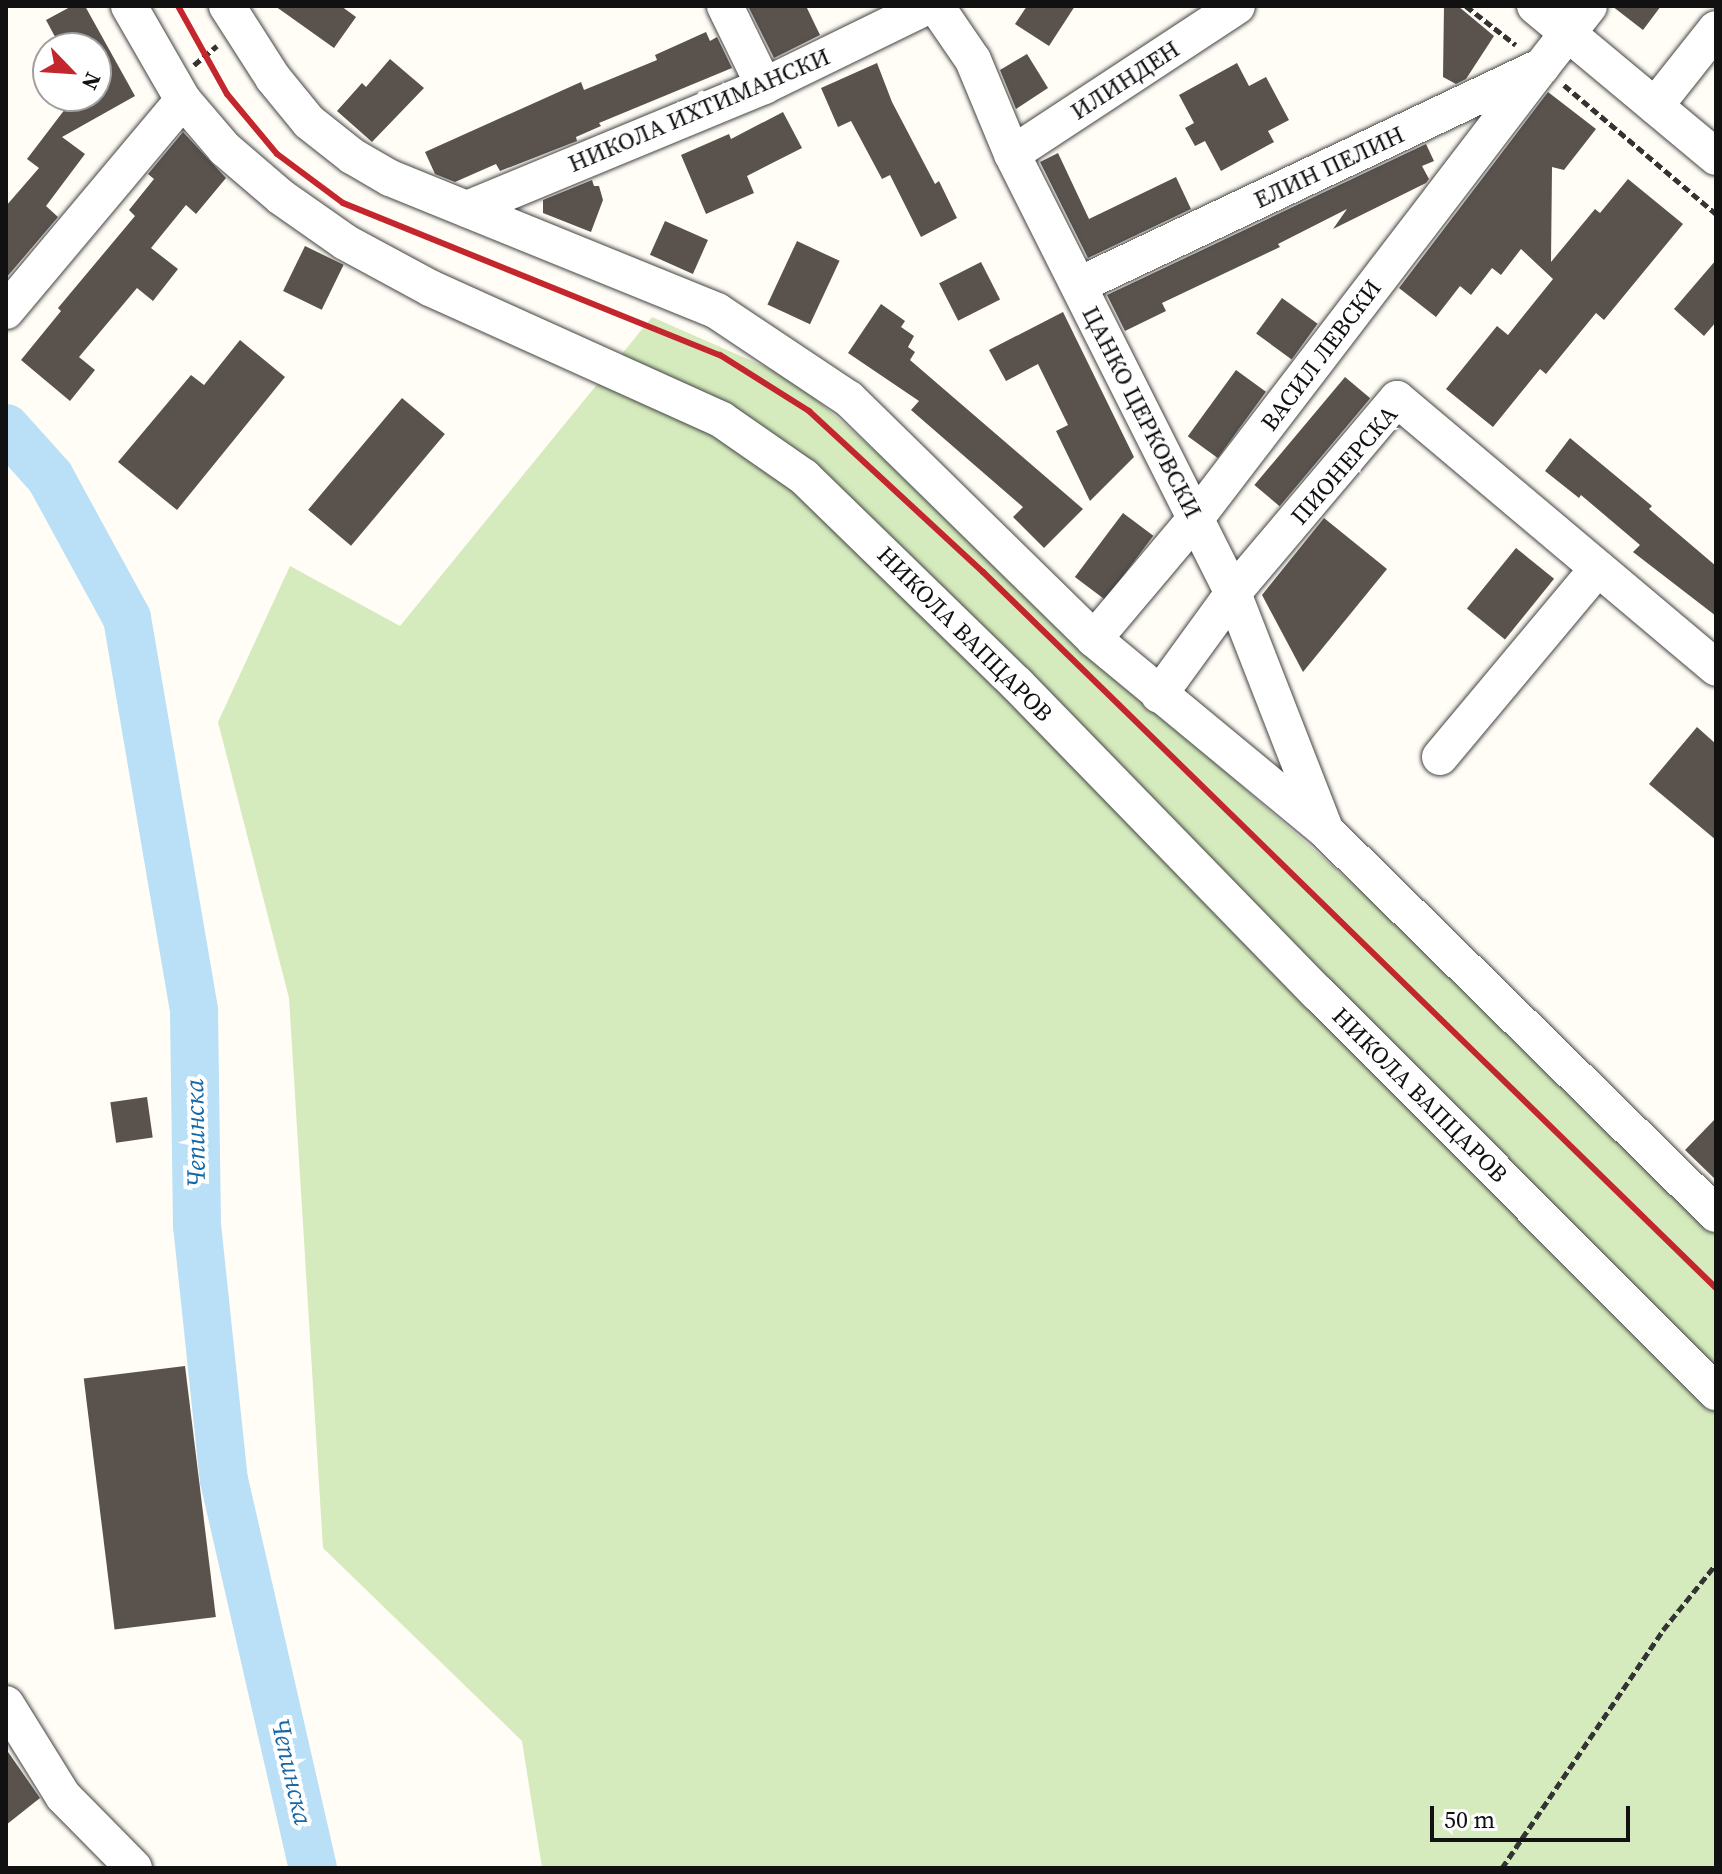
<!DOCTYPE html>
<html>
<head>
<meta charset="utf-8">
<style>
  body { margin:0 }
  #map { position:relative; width:1722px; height:1874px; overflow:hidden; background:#fffdf5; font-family:"Source Serif 4",serif }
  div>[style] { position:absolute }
  .green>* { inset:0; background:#d5ebbd }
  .river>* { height:48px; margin:-24px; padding:0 24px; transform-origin:24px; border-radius:24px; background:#b9e0f7 }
  .building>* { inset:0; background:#5a524d; transform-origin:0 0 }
  .path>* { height:5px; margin-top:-2.5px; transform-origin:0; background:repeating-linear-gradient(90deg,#333 0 8px,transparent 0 12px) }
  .roads { filter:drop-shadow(0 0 2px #444) drop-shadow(0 0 2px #444) }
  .minor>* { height:36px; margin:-18px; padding:0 18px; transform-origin:18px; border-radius:18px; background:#fff }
  .rail>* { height:6px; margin:-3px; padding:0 3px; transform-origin:3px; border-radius:3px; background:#c4262e }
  span { translate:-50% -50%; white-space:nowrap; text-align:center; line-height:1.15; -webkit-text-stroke:8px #fff; paint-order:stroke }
  .street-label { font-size:24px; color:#111 }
  .water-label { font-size:26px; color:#1768a6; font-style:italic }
  .frame { position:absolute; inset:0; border:8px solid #111; pointer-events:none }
  .north { position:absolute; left:32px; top:32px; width:80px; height:80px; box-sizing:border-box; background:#fff; border:2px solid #a0a0a0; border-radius:50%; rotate:115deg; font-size:22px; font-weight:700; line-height:32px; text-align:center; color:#111 }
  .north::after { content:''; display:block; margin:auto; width:28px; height:36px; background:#c4262e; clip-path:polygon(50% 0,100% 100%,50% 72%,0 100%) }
  .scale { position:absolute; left:1430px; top:1806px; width:200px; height:36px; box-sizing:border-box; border:4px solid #111; border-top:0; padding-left:10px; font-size:24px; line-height:28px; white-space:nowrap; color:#111; -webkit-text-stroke:6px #fff; paint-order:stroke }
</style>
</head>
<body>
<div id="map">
  <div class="green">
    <i style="clip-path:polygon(652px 317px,793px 379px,913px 484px,1026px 596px,1403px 928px,1716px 1233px,1716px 1868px,542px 1868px,522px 1741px,323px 1548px,289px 998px,218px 722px,290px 566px,400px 626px)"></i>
  </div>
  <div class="river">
    <i style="left:6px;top:428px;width:66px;rotate:48.1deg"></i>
    <i style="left:50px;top:477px;width:161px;rotate:61.4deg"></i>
    <i style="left:127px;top:618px;width:399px;rotate:80.3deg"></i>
    <i style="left:194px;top:1011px;width:214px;rotate:89.2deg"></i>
    <i style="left:197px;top:1225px;width:256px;rotate:84deg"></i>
    <i style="left:224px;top:1480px;width:398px;rotate:77.1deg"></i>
  </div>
  <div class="building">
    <i style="clip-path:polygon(72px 6px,85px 6px,135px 96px,62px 137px,85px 154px,46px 206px,58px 217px,6px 278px,6px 206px,39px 168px,27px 159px,75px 96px,96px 96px,96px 48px,61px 48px,46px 20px)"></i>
    <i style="clip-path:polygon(275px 6px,341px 6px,356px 17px,334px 48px)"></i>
    <i style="clip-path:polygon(748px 6px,806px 6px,820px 35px,774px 58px)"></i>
    <i style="clip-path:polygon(1027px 6px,1075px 6px,1049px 46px,1015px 24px)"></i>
    <i style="clip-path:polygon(1444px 6px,1458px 6px,1494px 36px,1466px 79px,1456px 84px,1443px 77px)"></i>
    <i style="clip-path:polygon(1612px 6px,1661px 6px,1643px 30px)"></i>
    <i style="clip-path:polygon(706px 32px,710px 41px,717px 37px,732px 68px,599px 123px,601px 126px,576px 137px,577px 141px,500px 171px,496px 164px,455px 182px,435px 174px,425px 152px,581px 82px,584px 90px,657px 60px,655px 55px)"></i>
    <i style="clip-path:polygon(1027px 54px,1048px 88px,1016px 109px,1000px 70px)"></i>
    <i style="clip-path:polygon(390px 59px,424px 88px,372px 142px,337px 111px,362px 83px,366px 87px)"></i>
    <i style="clip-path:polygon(877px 63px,892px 102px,935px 184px,939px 181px,957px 218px,921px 237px,890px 175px,882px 179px,851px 121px,838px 127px,821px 88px)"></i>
    <i style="clip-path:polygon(1237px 63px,1249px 86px,1266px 77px,1289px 120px,1268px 131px,1274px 142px,1221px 171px,1205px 141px,1195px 146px,1185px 128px,1194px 123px,1179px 95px)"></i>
    <i style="clip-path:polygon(1548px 92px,1596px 129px,1564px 170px,1552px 167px,1551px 262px,1595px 209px,1600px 213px,1628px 179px,1683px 224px,1604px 320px,1596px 313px,1546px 374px,1540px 369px,1493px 427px,1446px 389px,1497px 326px,1508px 335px,1553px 279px,1521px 249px,1501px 275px,1492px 268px,1471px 295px,1460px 286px,1436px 317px,1399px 288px)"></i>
    <i style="clip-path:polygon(783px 112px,802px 148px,747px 176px,754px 193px,706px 214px,681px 155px,729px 134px,731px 139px)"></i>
    <i style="clip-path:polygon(183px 132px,226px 178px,196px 214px,186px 205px,151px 248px,178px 269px,153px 301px,137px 288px,79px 357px,95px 370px,70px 401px,21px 360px,61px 311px,58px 308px,135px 216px,129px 210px,154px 179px,148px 174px)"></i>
    <i style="clip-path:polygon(1426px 144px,1434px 161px,1422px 166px,1429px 179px,1426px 183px,1333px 229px,1347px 209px,1278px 244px,1280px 247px,1162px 303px,1166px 311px,1125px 331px,1107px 295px)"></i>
    <i style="clip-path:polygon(1058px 153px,1089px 219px,1176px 177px,1191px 209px,1088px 258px,1040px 162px)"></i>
    <i style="clip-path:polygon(592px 180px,594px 186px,599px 186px,603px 200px,591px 232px,543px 213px,543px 200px)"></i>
    <i style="left:665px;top:221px;width:47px;height:37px;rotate:24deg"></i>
    <i style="left:797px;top:241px;width:47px;height:70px;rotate:25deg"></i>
    <i style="left:305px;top:246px;width:43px;height:50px;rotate:26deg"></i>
    <i style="clip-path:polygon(1716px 260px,1716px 322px,1704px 336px,1674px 309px)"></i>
    <i style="left:981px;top:262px;width:42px;height:47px;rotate:63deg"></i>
    <i style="left:1282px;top:298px;width:44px;height:44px;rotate:36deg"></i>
    <i style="clip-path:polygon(881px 304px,905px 321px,901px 327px,914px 336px,908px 347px,915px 352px,910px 360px,1083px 509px,1044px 548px,1013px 517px,1023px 507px,911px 410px,919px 401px,848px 353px)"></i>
    <i style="clip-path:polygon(1063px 312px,1134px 457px,1090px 501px,1056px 431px,1068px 425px,1038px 364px,1006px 381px,989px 350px)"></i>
    <i style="clip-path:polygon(240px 340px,285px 377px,177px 510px,118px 462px,191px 375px,204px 385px)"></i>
    <i style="left:1236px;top:370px;width:37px;height:82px;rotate:36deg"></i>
    <i style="left:1345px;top:377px;width:33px;height:141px;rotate:40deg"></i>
    <i style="left:402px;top:398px;width:56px;height:146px;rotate:40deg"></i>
    <i style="clip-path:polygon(1570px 438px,1652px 506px,1649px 509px,1716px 566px,1716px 616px,1633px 552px,1640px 545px,1581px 495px,1579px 498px,1545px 471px)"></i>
    <i style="left:1123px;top:513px;width:38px;height:80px;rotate:37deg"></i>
    <i style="clip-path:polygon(1324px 518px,1387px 569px,1303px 672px,1262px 595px)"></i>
    <i style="left:1516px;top:548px;width:49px;height:78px;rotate:39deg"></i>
    <i style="clip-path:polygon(1697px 727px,1716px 744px,1716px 840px,1649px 784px)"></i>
    <i style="left:147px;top:1097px;width:41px;height:37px;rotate:82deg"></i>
    <i style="clip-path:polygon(1716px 1118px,1716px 1180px,1685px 1150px)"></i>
    <i style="left:185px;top:1366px;width:253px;height:102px;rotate:83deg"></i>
    <i style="clip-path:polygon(6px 1749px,40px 1798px,6px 1825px)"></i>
  </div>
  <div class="path">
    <i style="left:1466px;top:6px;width:63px;rotate:38deg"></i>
    <i style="left:194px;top:65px;width:30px;rotate:-40deg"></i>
    <i style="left:1564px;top:85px;width:199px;rotate:40.3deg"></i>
    <i style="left:1502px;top:1868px;width:287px;rotate:-55.9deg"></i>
    <i style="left:1663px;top:1630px;width:85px;rotate:-51.2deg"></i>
  </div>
  <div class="roads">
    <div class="minor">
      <i style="left:129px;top:6px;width:108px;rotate:60.1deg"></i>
      <i style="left:183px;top:100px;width:65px;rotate:49.4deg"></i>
      <i style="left:225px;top:149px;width:74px;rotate:40.6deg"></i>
      <i style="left:281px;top:197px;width:78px;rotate:35.1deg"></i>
      <i style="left:345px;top:242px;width:97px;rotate:28.4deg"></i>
      <i style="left:430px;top:288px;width:320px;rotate:24.3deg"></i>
      <i style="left:722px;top:420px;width:100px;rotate:34.8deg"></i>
      <i style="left:804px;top:477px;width:297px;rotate:44.2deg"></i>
      <i style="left:1017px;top:684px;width:431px;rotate:45.8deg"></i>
      <i style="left:1318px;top:993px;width:564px;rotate:45.07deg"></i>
      <i style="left:227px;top:6px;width:85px;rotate:57.4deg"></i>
      <i style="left:273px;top:78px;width:57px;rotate:50.7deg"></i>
      <i style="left:309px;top:122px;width:55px;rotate:38.3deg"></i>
      <i style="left:352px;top:156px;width:44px;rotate:30.1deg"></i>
      <i style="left:390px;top:178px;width:353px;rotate:22.1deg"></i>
      <i style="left:717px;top:311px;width:159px;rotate:33.7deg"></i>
      <i style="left:849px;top:399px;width:343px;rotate:44.4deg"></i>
      <i style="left:1094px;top:639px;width:300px;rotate:39.6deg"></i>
      <i style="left:1325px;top:830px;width:548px;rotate:44.48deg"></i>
      <i style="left:725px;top:6px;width:89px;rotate:64deg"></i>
      <i style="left:936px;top:6px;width:65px;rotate:55.6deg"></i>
      <i style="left:973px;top:60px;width:102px;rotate:67.5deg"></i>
      <i style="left:1012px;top:154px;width:491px;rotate:63.3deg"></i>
      <i style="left:1233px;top:593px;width:251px;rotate:68.7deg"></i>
      <i style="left:1535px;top:6px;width:236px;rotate:39.8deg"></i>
      <i style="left:1655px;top:106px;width:98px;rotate:-51.6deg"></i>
      <i style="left:1012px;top:154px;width:269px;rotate:-33.3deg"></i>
      <i style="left:467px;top:209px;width:321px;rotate:-22.5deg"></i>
      <i style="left:764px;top:86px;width:182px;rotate:-26deg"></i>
      <i style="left:1079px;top:285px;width:512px;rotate:-25.31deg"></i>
      <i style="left:1542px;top:66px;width:76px;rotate:-51.9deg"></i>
      <i style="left:6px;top:311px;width:275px;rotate:-50deg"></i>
      <i style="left:1094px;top:639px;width:158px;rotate:-49.9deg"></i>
      <i style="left:1196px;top:518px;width:569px;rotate:-52.57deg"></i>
      <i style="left:1159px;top:695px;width:126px;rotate:-54deg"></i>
      <i style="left:1233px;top:593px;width:254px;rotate:-49.8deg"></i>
      <i style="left:1397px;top:399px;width:417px;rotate:40.1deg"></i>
      <i style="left:1440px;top:757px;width:246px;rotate:-50.1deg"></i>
      <i style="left:6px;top:1704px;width:108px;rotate:58.2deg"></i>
      <i style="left:63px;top:1796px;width:101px;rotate:45.4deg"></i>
    </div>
  </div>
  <div class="rail">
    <i style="left:178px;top:6px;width:101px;rotate:60.9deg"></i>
    <i style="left:227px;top:94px;width:78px;rotate:50.2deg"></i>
    <i style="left:277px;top:154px;width:82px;rotate:36.6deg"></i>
    <i style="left:343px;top:203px;width:406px;rotate:22deg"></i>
    <i style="left:720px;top:355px;width:105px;rotate:32.2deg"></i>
    <i style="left:809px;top:411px;width:237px;rotate:42.8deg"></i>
    <i style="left:983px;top:572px;width:1025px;rotate:44.33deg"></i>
  </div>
  <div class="street-label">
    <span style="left:1125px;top:80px;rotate:-33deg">ИЛИНДЕН</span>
    <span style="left:699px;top:110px;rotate:-23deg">НИКОЛА ИХТИМАНСКИ</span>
    <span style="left:1329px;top:167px;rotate:-25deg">ЕЛИН ПЕЛИН</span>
    <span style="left:1321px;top:355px;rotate:-53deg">ВАСИЛ ЛЕВСКИ</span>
    <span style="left:1142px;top:412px;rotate:63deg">ЦАНКО ЦЕРКОВСКИ</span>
    <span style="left:1344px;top:465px;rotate:-49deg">ПИОНЕРСКА</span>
    <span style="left:965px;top:634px;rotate:45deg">НИКОЛА ВАПЦАРОВ</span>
    <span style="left:1420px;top:1095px;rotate:45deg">НИКОЛА ВАПЦАРОВ</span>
  </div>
  <div class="water-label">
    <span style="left:196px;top:1133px;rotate:-91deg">Чепинска</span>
    <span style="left:291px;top:1772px;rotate:77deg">Чепинска</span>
  </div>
  <div class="frame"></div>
  <div class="north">N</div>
  <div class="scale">50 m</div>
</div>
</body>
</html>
